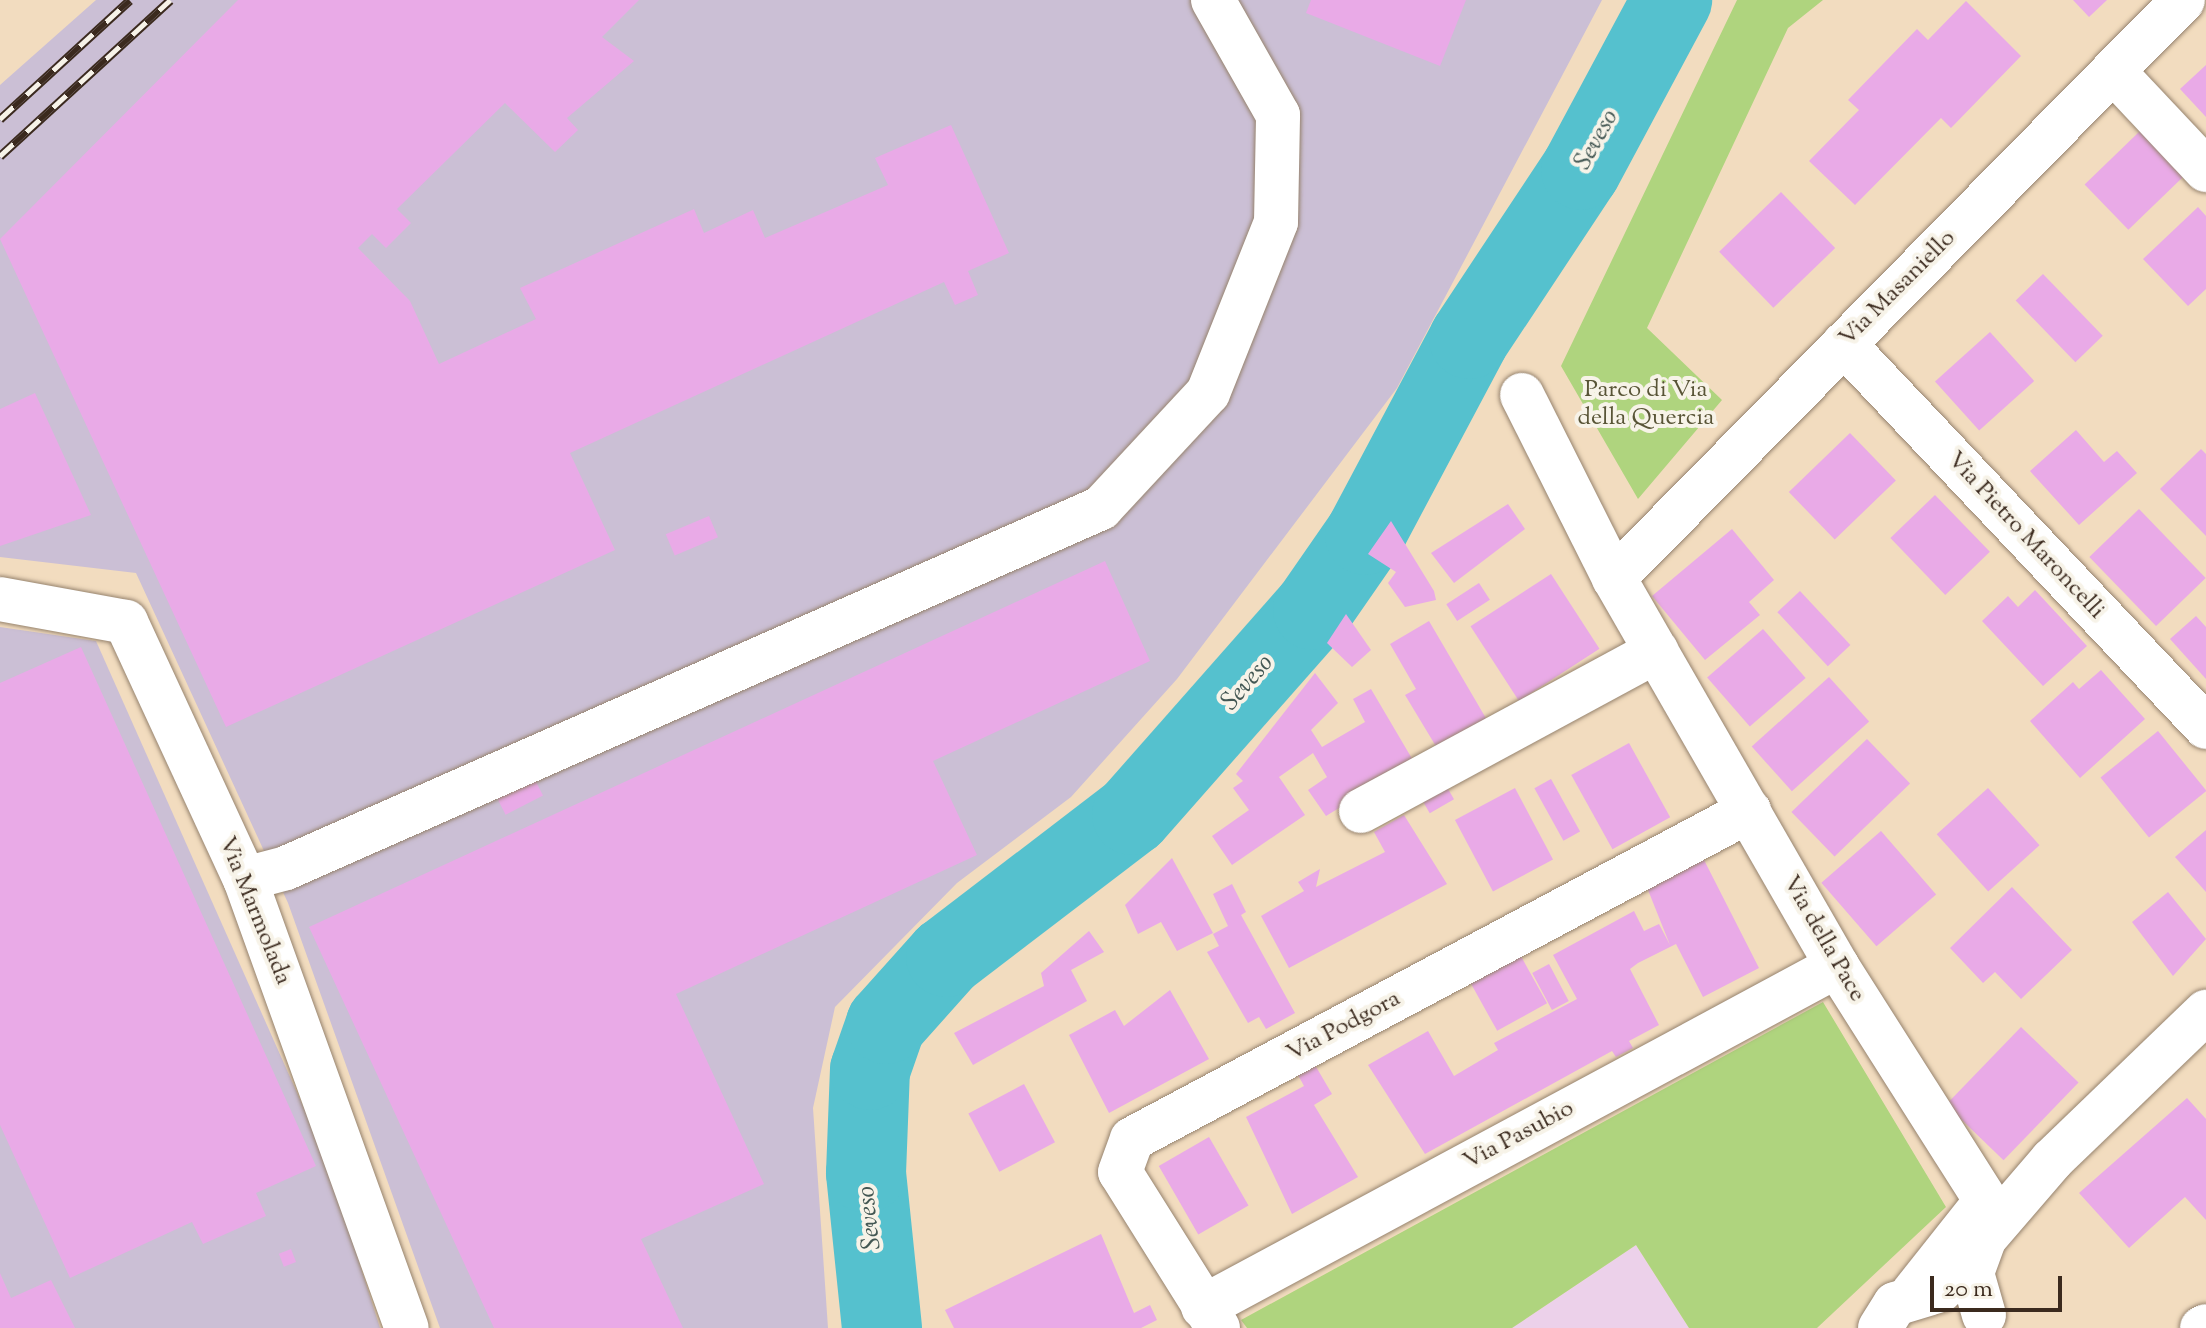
<!DOCTYPE html>
<html>
<head>
<meta charset="utf-8">
<style>
  body { margin:0 }
  #map { position:relative; width:2206px; height:1328px; overflow:hidden; background:#f2dcbf; font-family:"Sorts Mill Goudy",serif }
  div>[style] { position:absolute }
  .built>* { inset:0; background:#ecd1ea }
  .industrial>* { inset:0; background:#cbbfd5 }
  .green>* { inset:0; background:#afd47e }
  .river>* { height:80px; margin:-40px; padding:0 40px; transform-origin:40px; border-radius:40px; background:#55c1ce }
  .building>* { inset:0; background:#e9aae7; transform-origin:0 0 }
  .roads { filter:drop-shadow(0 0 2px #96836e) drop-shadow(0 0 2px #96836e) }
  .minor>* { height:44px; margin:-22px; padding:0 22px; transform-origin:22px; border-radius:22px; background:#fff }
  .rail>* { height:9px; margin-top:-4.5px; transform-origin:0; background:repeating-linear-gradient(90deg,#f7f3e8 0 18px,#3b2a1e 0 36px); box-sizing:border-box; border-block:2px solid #3b2a1e }
  span { translate:-50% -50%; white-space:nowrap; text-align:center; line-height:1.15; -webkit-text-stroke:8px #f7f3e8; paint-order:stroke }
  .street-label { font-size:24px; color:#3b2a1e }
  .park-label { font-size:24px; color:#585436 }
  .water-label { font-size:26px; color:#435753; font-style:italic }
  .scale { position:absolute; left:1930px; top:1276px; width:132px; height:36px; box-sizing:border-box; border:4px solid #3b2a1e; border-top:0; padding-left:10px; font-size:24px; line-height:28px; white-space:nowrap; color:#3b2a1e; -webkit-text-stroke:6px #f7f3e8; paint-order:stroke }
</style>
</head>
<body>
<div id="map">
  <div class="built">
    <i style="clip-path:polygon(1636px 1245px,1689px 1328px,1512px 1328px)"></i>
  </div>
  <div class="industrial">
    <i style="clip-path:polygon(96px 0,1602px 0,1397px 388px,1177px 679px,1071px 797px,957px 883px,835px 1007px,813px 1108px,828px 1328px,440px 1328px,288px 903px,136px 573px,0 557px,0 85px)"></i>
    <i style="clip-path:polygon(0 627px,96px 641px,327px 1160px,380px 1328px,0 1328px)"></i>
  </div>
  <div class="green">
    <i style="clip-path:polygon(1737px 0,1823px 0,1788px 28px,1647px 328px,1722px 400px,1638px 499px,1561px 366px)"></i>
    <i style="clip-path:polygon(1823px 1002px,1946px 1207px,1817px 1328px,1689px 1328px,1636px 1245px,1512px 1328px,1247px 1328px,1241px 1320px)"></i>
  </div>
  <div class="river">
    <i style="left:882px;top:1328px;width:156px;rotate:-95.9deg"></i>
    <i style="left:866px;top:1173px;width:103px;rotate:-87.8deg"></i>
    <i style="left:870px;top:1070px;width:49px;rotate:-70.8deg"></i>
    <i style="left:886px;top:1024px;width:90px;rotate:-48.2deg"></i>
    <i style="left:946px;top:957px;width:234px;rotate:-37.4deg"></i>
    <i style="left:1132px;top:815px;width:273px;rotate:-48.6deg"></i>
    <i style="left:1313px;top:610px;width:91px;rotate:-55.3deg"></i>
    <i style="left:1365px;top:535px;width:222px;rotate:-62deg"></i>
    <i style="left:1469px;top:339px;width:203px;rotate:-56.5deg"></i>
    <i style="left:1581px;top:170px;width:193px;rotate:-61.8deg"></i>
  </div>
  <div class="building">
    <i style="clip-path:polygon(238px 0,639px 0,602px 37px,634px 61px,567px 118px,578px 130px,555px 152px,505px 103px,397px 209px,411px 223px,386px 248px,372px 234px,358px 248px,410px 301px,439px 364px,536px 319px,520px 288px,694px 209px,704px 233px,753px 210px,765px 238px,888px 185px,875px 158px,951px 125px,1009px 253px,968px 271px,978px 295px,955px 305px,944px 282px,570px 453px,615px 550px,226px 727px,0 239px)"></i>
    <i style="clip-path:polygon(1311px 0,1466px 0,1440px 66px,1306px 13px)"></i>
    <i style="clip-path:polygon(2073px 0,2107px 0,2089px 17px)"></i>
    <i style="clip-path:polygon(1966px 1px,2021px 56px,1951px 128px,1941px 118px,1855px 205px,1809px 161px,1859px 110px,1848px 100px,1917px 29px,1928px 40px)"></i>
    <i style="clip-path:polygon(2206px 65px,2206px 117px,2180px 89px)"></i>
    <i style="left:2140px;top:131px;width:63px;height:77px;rotate:46deg"></i>
    <i style="left:1781px;top:192px;width:78px;height:86px;rotate:46deg"></i>
    <i style="clip-path:polygon(2198px 207px,2206px 216px,2206px 289px,2188px 306px,2143px 259px)"></i>
    <i style="left:2043px;top:274px;width:86px;height:38px;rotate:46deg"></i>
    <i style="left:1990px;top:332px;width:66px;height:74px;rotate:48deg"></i>
    <i style="clip-path:polygon(35px 393px,91px 515px,0 546px,0 409px)"></i>
    <i style="clip-path:polygon(2076px 430px,2104px 462px,2117px 451px,2137px 473px,2079px 525px,2030px 471px)"></i>
    <i style="left:1850px;top:433px;width:66px;height:85px;rotate:46deg"></i>
    <i style="clip-path:polygon(2201px 449px,2206px 454px,2206px 536px,2160px 489px)"></i>
    <i style="left:1935px;top:495px;width:79px;height:62px;rotate:46deg"></i>
    <i style="clip-path:polygon(1508px 504px,1525px 529px,1454px 583px,1431px 553px)"></i>
    <i style="left:2139px;top:509px;width:96px;height:69px;rotate:46deg"></i>
    <i style="left:709px;top:516px;width:23px;height:47px;rotate:67deg"></i>
    <i style="clip-path:polygon(1391px 521px,1434px 591px,1436px 600px,1405px 607px,1388px 583px,1396px 572px,1368px 554px)"></i>
    <i style="clip-path:polygon(1732px 529px,1774px 580px,1749px 602px,1760px 615px,1705px 660px,1652px 596px)"></i>
    <i style="clip-path:polygon(1105px 561px,1150px 661px,933px 761px,977px 855px,676px 994px,764px 1184px,641px 1239px,683px 1328px,494px 1328px,309px 927px)"></i>
    <i style="left:1551px;top:574px;width:89px;height:96px;rotate:57deg"></i>
    <i style="left:1479px;top:583px;width:20px;height:39px;rotate:57deg"></i>
    <i style="clip-path:polygon(2035px 590px,2087px 646px,2043px 686px,1982px 621px,2008px 596px,2018px 607px)"></i>
    <i style="left:1800px;top:591px;width:74px;height:31px;rotate:47deg"></i>
    <i style="clip-path:polygon(1346px 614px,1371px 650px,1352px 667px,1327px 643px)"></i>
    <i style="clip-path:polygon(2196px 616px,2206px 627px,2206px 679px,2170px 639px)"></i>
    <i style="clip-path:polygon(1429px 621px,1487px 720px,1437px 748px,1405px 695px,1416px 689px,1390px 644px)"></i>
    <i style="left:1763px;top:629px;width:65px;height:74px;rotate:49deg"></i>
    <i style="clip-path:polygon(81px 647px,316px 1166px,256px 1193px,266px 1216px,203px 1244px,192px 1222px,70px 1278px,0 1125px,0 683px)"></i>
    <i style="clip-path:polygon(2101px 670px,2145px 719px,2080px 778px,2030px 721px,2073px 682px,2079px 689px)"></i>
    <i style="clip-path:polygon(1315px 673px,1338px 703px,1311px 730px,1322px 747px,1365px 722px,1353px 699px,1371px 689px,1414px 762px,1326px 816px,1308px 790px,1327px 777px,1313px 753px,1279px 777px,1305px 815px,1232px 865px,1212px 836px,1249px 810px,1233px 788px,1243px 781px,1236px 774px)"></i>
    <i style="left:1829px;top:677px;width:60px;height:104px;rotate:48deg"></i>
    <i style="left:2158px;top:731px;width:77px;height:74px;rotate:51deg"></i>
    <i style="left:1867px;top:739px;width:62px;height:105px;rotate:46deg"></i>
    <i style="left:1629px;top:743px;width:85px;height:66px;rotate:61deg"></i>
    <i style="left:1440px;top:775px;width:28px;height:28px;rotate:60deg"></i>
    <i style="left:533px;top:776px;width:22px;height:42px;rotate:63deg"></i>
    <i style="left:1551px;top:779px;width:60px;height:19px;rotate:61deg"></i>
    <i style="left:1515px;top:788px;width:81px;height:68px;rotate:62deg"></i>
    <i style="left:1988px;top:788px;width:77px;height:69px;rotate:48deg"></i>
    <i style="clip-path:polygon(1404px 815px,1447px 884px,1289px 968px,1261px 916px,1304px 891px,1298px 882px,1320px 869px,1316px 887px,1385px 852px,1374px 832px)"></i>
    <i style="clip-path:polygon(2206px 830px,2206px 892px,2175px 857px)"></i>
    <i style="left:1881px;top:831px;width:84px;height:79px;rotate:49deg"></i>
    <i style="clip-path:polygon(1702px 856px,1759px 968px,1703px 997px,1676px 944px,1638px 963px,1630px 969px,1659px 1025px,1629px 1041px,1633px 1048px,1616px 1057px,1612px 1051px,1425px 1154px,1368px 1065px,1428px 1031px,1454px 1076px,1498px 1050px,1494px 1043px,1577px 999px,1553px 955px,1634px 911px,1644px 931px,1659px 924px,1670px 945px,1646px 885px)"></i>
    <i style="clip-path:polygon(1172px 858px,1213px 933px,1177px 951px,1161px 922px,1138px 934px,1125px 905px)"></i>
    <i style="clip-path:polygon(1232px 884px,1246px 912px,1241px 915px,1295px 1013px,1266px 1029px,1259px 1017px,1248px 1023px,1207px 952px,1219px 946px,1213px 934px,1228px 926px,1213px 894px)"></i>
    <i style="clip-path:polygon(2012px 887px,2072px 950px,2021px 999px,1995px 972px,1983px 983px,1950px 948px)"></i>
    <i style="clip-path:polygon(2168px 892px,2206px 939px,2173px 976px,2132px 922px)"></i>
    <i style="clip-path:polygon(1089px 931px,1104px 952px,1071px 970px,1087px 1001px,973px 1065px,954px 1033px,1044px 986px,1041px 973px)"></i>
    <i style="left:1517px;top:949px;width:62px;height:57px;rotate:61deg"></i>
    <i style="left:1549px;top:964px;width:42px;height:19px;rotate:62deg"></i>
    <i style="clip-path:polygon(1170px 990px,1209px 1059px,1109px 1113px,1069px 1035px,1115px 1010px,1124px 1026px)"></i>
    <i style="left:2021px;top:1027px;width:80px;height:108px;rotate:44deg"></i>
    <i style="clip-path:polygon(1315px 1065px,1332px 1094px,1314px 1105px,1358px 1177px,1292px 1214px,1246px 1117px,1304px 1086px,1298px 1075px)"></i>
    <i style="left:1024px;top:1084px;width:66px;height:63px;rotate:62deg"></i>
    <i style="clip-path:polygon(2187px 1098px,2206px 1119px,2206px 1220px,2185px 1197px,2129px 1248px,2079px 1193px)"></i>
    <i style="left:1209px;top:1137px;width:79px;height:58px;rotate:60deg"></i>
    <i style="clip-path:polygon(1101px 1234px,1134px 1313px,1150px 1305px,1157px 1320px,1141px 1328px,954px 1328px,945px 1310px)"></i>
    <i style="left:291px;top:1249px;width:14px;height:13px;rotate:69deg"></i>
    <i style="clip-path:polygon(0 1273px,11px 1298px,51px 1280px,75px 1328px,0 1328px)"></i>
  </div>
  <div class="roads">
    <div class="minor">
      <i style="left:2113px;top:71px;width:136px;rotate:46.8deg"></i>
      <i style="left:1844px;top:344px;width:527px;rotate:46.61deg"></i>
      <i style="left:1522px;top:395px;width:205px;rotate:63.3deg"></i>
      <i style="left:1614px;top:578px;width:448px;rotate:60.1deg"></i>
      <i style="left:1837px;top:966px;width:302px;rotate:57.6deg"></i>
      <i style="left:1614px;top:578px;width:811px;rotate:-45.45deg"></i>
      <i style="left:0;top:599px;width:128px;rotate:10.3deg"></i>
      <i style="left:126px;top:622px;width:283px;rotate:65.2deg"></i>
      <i style="left:245px;top:879px;width:477px;rotate:70.2deg"></i>
      <i style="left:1361px;top:811px;width:336px;rotate:-28.4deg"></i>
      <i style="left:245px;top:879px;width:42px;rotate:-15deg"></i>
      <i style="left:286px;top:868px;width:891px;rotate:-23.83deg"></i>
      <i style="left:1101px;top:508px;width:157px;rotate:-47.1deg"></i>
      <i style="left:1208px;top:393px;width:184px;rotate:-68.3deg"></i>
      <i style="left:1276px;top:222px;width:107px;rotate:-88.9deg"></i>
      <i style="left:1278px;top:115px;width:132px;rotate:-119.5deg"></i>
      <i style="left:1913px;top:1293px;width:105px;rotate:-51.6deg"></i>
      <i style="left:1203px;top:1307px;width:720px;rotate:-28.27deg"></i>
      <i style="left:1984px;top:1315px;width:44px;rotate:-105.9deg"></i>
      <i style="left:1972px;top:1273px;width:37px;rotate:-70deg"></i>
      <i style="left:1985px;top:1238px;width:103px;rotate:-49.3deg"></i>
      <i style="left:2052px;top:1160px;width:214px;rotate:-43.9deg"></i>
      <i style="left:1218px;top:1328px;width:184px;rotate:-122.1deg"></i>
      <i style="left:1120px;top:1172px;width:35px;rotate:-70deg"></i>
      <i style="left:1132px;top:1139px;width:699px;rotate:-28deg"></i>
      <i style="left:1880px;top:1328px;width:28px;rotate:-58deg"></i>
      <i style="left:1895px;top:1304px;width:48px;rotate:-16.9deg"></i>
      <i style="left:2202px;top:1328px;width:4px;rotate:-27deg"></i>
    </div>
  </div>
  <div class="rail">
    <i style="left:0;top:119px;width:176px;rotate:-42.5deg"></i>
    <i style="left:0;top:156px;width:231px;rotate:-42.5deg"></i>
  </div>
  <div class="street-label">
    <span style="left:1898px;top:289px;rotate:-45deg">Via Masaniello</span>
    <span style="left:2025px;top:536px;rotate:47deg">Via Pietro Maroncelli</span>
    <span style="left:254px;top:911px;rotate:68deg">Via Marmolada</span>
    <span style="left:1823px;top:939px;rotate:60deg">Via della Pace</span>
    <span style="left:1344px;top:1027px;rotate:-28deg">Via Podgora</span>
    <span style="left:1519px;top:1136px;rotate:-28deg">Via Pasubio</span>
  </div>
  <div class="park-label">
    <span style="left:1646px;top:405px">Parco di Via<br>della Quercia</span>
  </div>
  <div class="water-label">
    <span style="left:1597px;top:140px;rotate:-61deg">Seveso</span>
    <span style="left:1248px;top:683px;rotate:-49deg">Seveso</span>
    <span style="left:870px;top:1218px;rotate:-96deg">Seveso</span>
  </div>
  <div class="scale">20 m</div>
</div>
</body>
</html>
